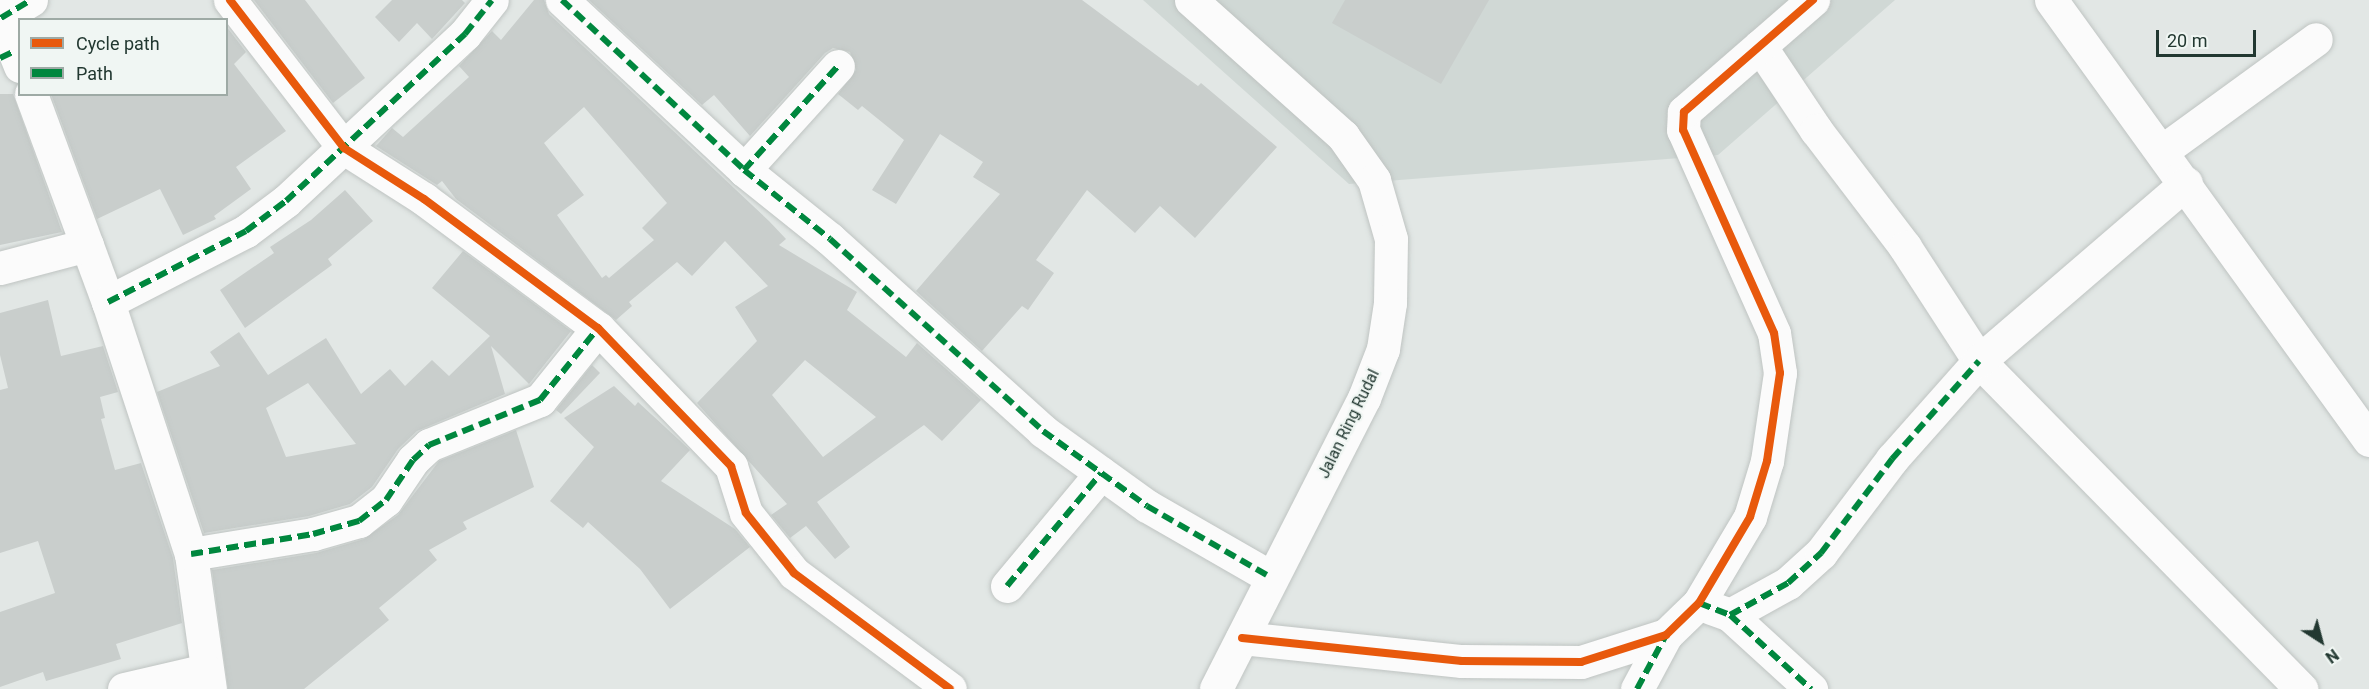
<!DOCTYPE html>
<html>
<head>
<meta charset="utf-8">
<style>
  body { margin:0 }
  #map { position:relative; width:2369px; height:689px; overflow:hidden; background:#e2e7e5; font-family:Roboto,sans-serif }
  div>[style] { position:absolute }
  .built>* { inset:0; background:#d0d8d5 }
  .building>* { inset:0; background:#c9cecc }
  .roads { filter:drop-shadow(0 0 2px #bfc4c2) drop-shadow(0 0 2px #bfc4c2) }
  .street>* { height:33px; margin:-16.5px; padding:0 16.5px; transform-origin:16.5px; border-radius:16.5px; background:#fbfbfb }
  .quiet>* { height:6px; margin-top:-3px; transform-origin:0; background:repeating-linear-gradient(90deg,#00873e 0 12px,transparent 0 18px) }
  .cycleway>* { height:8px; margin:-4px; padding:0 4px; transform-origin:4px; border-radius:4px; background:#e8590c }
  span { translate:-50% -50%; white-space:nowrap; text-align:center; line-height:1.15; -webkit-text-stroke:4.5px #f0f6f3; paint-order:stroke }
  .street-label { font-size:16px; color:#223831 }
  .legend { position:absolute; left:18px; top:18px; width:210px; height:78px; box-sizing:border-box; background:#f0f6f3; border:2px solid #9eaaa5; margin:0; padding:8px 10px; list-style:none; font-size:18px; color:#223831 }
  .legend li { display:flex; align-items:center; gap:12px; height:30px }
  .legend b { width:30px; border:2px solid #9eaaa5 }
  .north { position:absolute; left:2291px; top:611px; width:60px; height:60px; -webkit-text-stroke:4px #f0f6f3; paint-order:stroke; rotate:144deg; font-size:16px; font-weight:700; line-height:24px; text-align:center; color:#223831 }
  .north::after { content:''; display:block; margin:auto; width:21px; height:27px; background:#223831; clip-path:polygon(50% 0,100% 100%,50% 72%,0 100%) }
  .scale { position:absolute; left:2156px; top:30px; width:100px; height:27px; box-sizing:border-box; border:3px solid #223831; border-top:0; padding-left:8px; font-size:18px; line-height:21px; white-space:nowrap; color:#223831; -webkit-text-stroke:4px #f0f6f3; paint-order:stroke }
</style>
</head>
<body>
<div id="map">
  <div class="built">
    <i style="clip-path:polygon(1143px 0,1895px 0,1718px 155px,1349px 184px)"></i>
  </div>
  <div class="building">
    <i style="clip-path:polygon(254px 0,305px 0,365px 78px,333px 103px)"></i>
    <i style="clip-path:polygon(392px 0,462px 0,465px 3px,432px 39px,417px 23px,399px 42px,375px 17px)"></i>
    <i style="clip-path:polygon(evenodd,534px 0,544px 0,549px 14px,769px 221px,786px 239px,779px 245px,857px 292px,847px 310px,906px 357px,917px 343px,981px 400px,942px 441px,924px 425px,817px 502px,850px 547px,835px 559px,806px 526px,790px 538px,771px 515px,787px 504px,697px 403px,757px 341px,735px 307px,768px 286px,725px 241px,692px 276px,677px 262px,629px 302px,632px 306px,616px 320px,456px 199px,442px 181px,437px 185px,376px 146px,392px 128px,403px 137px,469px 77px,459px 66px,492px 31px,501px 40px,534px 0,584px 107px,667px 203px,642px 228px,654px 240px,609px 278px,606px 275px,602px 278px,557px 215px,584px 195px,544px 143px,584px 107px,534px 0,805px 360px,876px 417px,823px 457px,772px 395px,805px 360px)"></i>
    <i style="clip-path:polygon(589px 0,1082px 0,1198px 86px,1201px 83px,1277px 147px,1195px 238px,1160px 206px,1135px 233px,1087px 190px,1036px 260px,1054px 273px,1028px 310px,1022px 306px,982px 351px,916px 291px,1000px 194px,973px 177px,983px 162px,940px 134px,896px 204px,872px 190px,904px 140px,862px 106px,858px 110px,838px 94px,856px 70px,850px 52px,833px 48px,825px 53px,750px 136px,714px 95px,702px 105px)"></i>
    <i style="clip-path:polygon(1345px 0,1489px 0,1441px 84px,1332px 23px)"></i>
    <i style="clip-path:polygon(226px 26px,246px 52px,234px 64px,286px 131px,236px 167px,251px 189px,214px 216px,216px 219px,183px 235px,160px 189px,97px 219px,51px 94px,226px 94px)"></i>
    <i style="clip-path:polygon(0 94px,13px 94px,62px 232px,0 245px)"></i>
    <i style="clip-path:polygon(345px 190px,373px 221px,328px 259px,332px 265px,245px 328px,220px 290px,274px 253px,270px 247px,311px 220px)"></i>
    <i style="clip-path:polygon(evenodd,463px 251px,571px 331px,529px 384px,491px 346px,505px 394px,417px 431px,398px 449px,372px 487px,350px 504px,309px 516px,204px 533px,157px 392px,220px 366px,210px 352px,239px 332px,268px 375px,326px 338px,361px 394px,390px 369px,405px 386px,432px 360px,449px 376px,490px 336px,432px 288px,463px 251px,308px 383px,356px 444px,286px 457px,266px 408px,308px 383px)"></i>
    <i style="clip-path:polygon(48px 300px,61px 356px,103px 346px,118px 392px,100px 397px,105px 418px,101px 419px,115px 470px,141px 463px,173px 558px,182px 623px,116px 644px,121px 659px,46px 681px,43px 672px,0 687px,0 612px,55px 593px,38px 541px,0 553px,0 390px,8px 388px,0 355px,0 313px)"></i>
    <i style="clip-path:polygon(592px 365px,600px 373px,561px 414px,556px 410px)"></i>
    <i style="clip-path:polygon(614px 386px,635px 406px,638px 402px,690px 450px,661px 481px,735px 529px,750px 547px,670px 609px,640px 569px,588px 522px,583px 528px,550px 501px,594px 447px,564px 418px)"></i>
    <i style="clip-path:polygon(516px 430px,534px 487px,463px 522px,467px 529px,429px 550px,437px 560px,379px 608px,389px 620px,304px 689px,228px 689px,212px 570px,316px 553px,364px 539px,398px 515px,439px 461px)"></i>
  </div>
  <div class="roads">
    <div class="street">
      <i style="left:230px;top:0;width:187px;rotate:52.4deg"></i>
      <i style="left:344px;top:148px;width:95px;rotate:32.5deg"></i>
      <i style="left:424px;top:199px;width:217px;rotate:36.6deg"></i>
      <i style="left:598px;top:328px;width:192px;rotate:46.1deg"></i>
      <i style="left:731px;top:466px;width:49px;rotate:72.3deg"></i>
      <i style="left:746px;top:513px;width:77px;rotate:51.3deg"></i>
      <i style="left:794px;top:573px;width:194px;rotate:36.6deg"></i>
      <i style="left:562px;top:0;width:249px;rotate:43deg"></i>
      <i style="left:744px;top:170px;width:110px;rotate:38.7deg"></i>
      <i style="left:830px;top:239px;width:287px;rotate:42deg"></i>
      <i style="left:1043px;top:431px;width:128px;rotate:35.8deg"></i>
      <i style="left:1147px;top:506px;width:144px;rotate:29.9deg"></i>
      <i style="left:1191px;top:0;width:204px;rotate:41.8deg"></i>
      <i style="left:1343px;top:136px;width:54px;rotate:54.8deg"></i>
      <i style="left:1374px;top:180px;width:61px;rotate:73.9deg"></i>
      <i style="left:1391px;top:239px;width:64px;rotate:90.9deg"></i>
      <i style="left:1390px;top:303px;width:47px;rotate:98.7deg"></i>
      <i style="left:1383px;top:349px;width:53px;rotate:111.2deg"></i>
      <i style="left:1364px;top:398px;width:326px;rotate:117deg"></i>
      <i style="left:2051px;top:0;width:543px;rotate:54.14deg"></i>
      <i style="left:0;top:16px;width:54px;rotate:68.2deg"></i>
      <i style="left:1px;top:18px;width:35px;rotate:-31deg"></i>
      <i style="left:1760px;top:46px;width:101px;rotate:56.3deg"></i>
      <i style="left:1816px;top:130px;width:147px;rotate:52.7deg"></i>
      <i style="left:1905px;top:247px;width:136px;rotate:57deg"></i>
      <i style="left:1979px;top:361px;width:460px;rotate:45.5deg"></i>
      <i style="left:31px;top:94px;width:222px;rotate:69.7deg"></i>
      <i style="left:108px;top:302px;width:265px;rotate:71.8deg"></i>
      <i style="left:191px;top:554px;width:136px;rotate:82deg"></i>
      <i style="left:2162px;top:151px;width:190px;rotate:-36deg"></i>
      <i style="left:744px;top:170px;width:140px;rotate:-47.9deg"></i>
      <i style="left:0;top:268px;width:90px;rotate:-14.8deg"></i>
      <i style="left:108px;top:302px;width:155px;rotate:-27.2deg"></i>
      <i style="left:246px;top:231px;width:50px;rotate:-36.9deg"></i>
      <i style="left:286px;top:201px;width:245px;rotate:-43deg"></i>
      <i style="left:465px;top:34px;width:43px;rotate:-51.5deg"></i>
      <i style="left:191px;top:554px;width:124px;rotate:-9.3deg"></i>
      <i style="left:313px;top:534px;width:48px;rotate:-15.8deg"></i>
      <i style="left:359px;top:521px;width:34px;rotate:-38deg"></i>
      <i style="left:386px;top:500px;width:48px;rotate:-56deg"></i>
      <i style="left:413px;top:460px;width:22px;rotate:-43deg"></i>
      <i style="left:429px;top:445px;width:120px;rotate:-22.1deg"></i>
      <i style="left:540px;top:400px;width:92px;rotate:-51.1deg"></i>
      <i style="left:1007px;top:586px;width:147px;rotate:-50.2deg"></i>
      <i style="left:1711px;top:608px;width:20px;rotate:20deg"></i>
      <i style="left:1730px;top:615px;width:110px;rotate:42.4deg"></i>
      <i style="left:1730px;top:615px;width:66px;rotate:-28.9deg"></i>
      <i style="left:1788px;top:583px;width:45px;rotate:-42.3deg"></i>
      <i style="left:1821px;top:553px;width:118px;rotate:-52.9deg"></i>
      <i style="left:1892px;top:459px;width:131px;rotate:-48.4deg"></i>
      <i style="left:1979px;top:361px;width:273px;rotate:-40.7deg"></i>
      <i style="left:1242px;top:638px;width:221px;rotate:6deg"></i>
      <i style="left:1462px;top:661px;width:119px;rotate:0.5deg"></i>
      <i style="left:1581px;top:662px;width:89px;rotate:-17.6deg"></i>
      <i style="left:1666px;top:635px;width:46px;rotate:-44.1deg"></i>
      <i style="left:1699px;top:603px;width:100px;rotate:-59.3deg"></i>
      <i style="left:1750px;top:517px;width:59px;rotate:-73.1deg"></i>
      <i style="left:1767px;top:461px;width:89px;rotate:-81.6deg"></i>
      <i style="left:1780px;top:373px;width:40px;rotate:-98.5deg"></i>
      <i style="left:1774px;top:333px;width:222px;rotate:-114.1deg"></i>
      <i style="left:1683px;top:130px;width:18px;rotate:-87deg"></i>
      <i style="left:1684px;top:112px;width:171px;rotate:-41deg"></i>
      <i style="left:124px;top:689px;width:84px;rotate:-13deg"></i>
      <i style="left:1637px;top:689px;width:61px;rotate:-61.8deg"></i>
    </div>
  </div>
  <div class="quiet">
    <i style="left:562px;top:0;width:249px;rotate:43deg"></i>
    <i style="left:744px;top:170px;width:110px;rotate:38.7deg"></i>
    <i style="left:830px;top:239px;width:287px;rotate:42deg"></i>
    <i style="left:1043px;top:431px;width:128px;rotate:35.8deg"></i>
    <i style="left:1147px;top:506px;width:144px;rotate:29.9deg"></i>
    <i style="left:1px;top:18px;width:35px;rotate:-31deg"></i>
    <i style="left:0;top:58px;width:14px;rotate:-25deg"></i>
    <i style="left:744px;top:170px;width:140px;rotate:-47.9deg"></i>
    <i style="left:108px;top:302px;width:155px;rotate:-27.2deg"></i>
    <i style="left:246px;top:231px;width:50px;rotate:-36.9deg"></i>
    <i style="left:286px;top:201px;width:245px;rotate:-43deg"></i>
    <i style="left:465px;top:34px;width:43px;rotate:-51.5deg"></i>
    <i style="left:191px;top:554px;width:124px;rotate:-9.3deg"></i>
    <i style="left:313px;top:534px;width:48px;rotate:-15.8deg"></i>
    <i style="left:359px;top:521px;width:34px;rotate:-38deg"></i>
    <i style="left:386px;top:500px;width:48px;rotate:-56deg"></i>
    <i style="left:413px;top:460px;width:22px;rotate:-43deg"></i>
    <i style="left:429px;top:445px;width:120px;rotate:-22.1deg"></i>
    <i style="left:540px;top:400px;width:92px;rotate:-51.1deg"></i>
    <i style="left:1007px;top:586px;width:147px;rotate:-50.2deg"></i>
    <i style="left:1699px;top:603px;width:33px;rotate:21deg"></i>
    <i style="left:1730px;top:615px;width:110px;rotate:42.4deg"></i>
    <i style="left:1730px;top:615px;width:66px;rotate:-28.9deg"></i>
    <i style="left:1788px;top:583px;width:45px;rotate:-42.3deg"></i>
    <i style="left:1821px;top:553px;width:118px;rotate:-52.9deg"></i>
    <i style="left:1892px;top:459px;width:131px;rotate:-48.4deg"></i>
    <i style="left:1637px;top:689px;width:61px;rotate:-61.8deg"></i>
  </div>
  <div class="cycleway">
    <i style="left:230px;top:0;width:187px;rotate:52.4deg"></i>
    <i style="left:344px;top:148px;width:95px;rotate:32.5deg"></i>
    <i style="left:424px;top:199px;width:217px;rotate:36.6deg"></i>
    <i style="left:598px;top:328px;width:192px;rotate:46.1deg"></i>
    <i style="left:731px;top:466px;width:49px;rotate:72.3deg"></i>
    <i style="left:746px;top:513px;width:77px;rotate:51.3deg"></i>
    <i style="left:794px;top:573px;width:194px;rotate:36.6deg"></i>
    <i style="left:1242px;top:638px;width:221px;rotate:6deg"></i>
    <i style="left:1462px;top:661px;width:119px;rotate:0.5deg"></i>
    <i style="left:1581px;top:662px;width:89px;rotate:-17.6deg"></i>
    <i style="left:1666px;top:635px;width:46px;rotate:-44.1deg"></i>
    <i style="left:1699px;top:603px;width:100px;rotate:-59.3deg"></i>
    <i style="left:1750px;top:517px;width:59px;rotate:-73.1deg"></i>
    <i style="left:1767px;top:461px;width:89px;rotate:-81.6deg"></i>
    <i style="left:1780px;top:373px;width:40px;rotate:-98.5deg"></i>
    <i style="left:1774px;top:333px;width:222px;rotate:-114.1deg"></i>
    <i style="left:1683px;top:130px;width:18px;rotate:-87deg"></i>
    <i style="left:1684px;top:112px;width:171px;rotate:-41deg"></i>
  </div>
  <div class="street-label">
    <span style="left:1349px;top:424px;rotate:-64deg">Jalan Ring Rudal</span>
  </div>
  <ul class="legend">
  <li><b style="height:8px;background:#e8590c"></b>Cycle path</li>
  <li><b style="height:8px;background:#00873e"></b>Path</li>
  </ul>
  <div class="north">N</div>
  <div class="scale">20 m</div>
</div>
</body>
</html>
